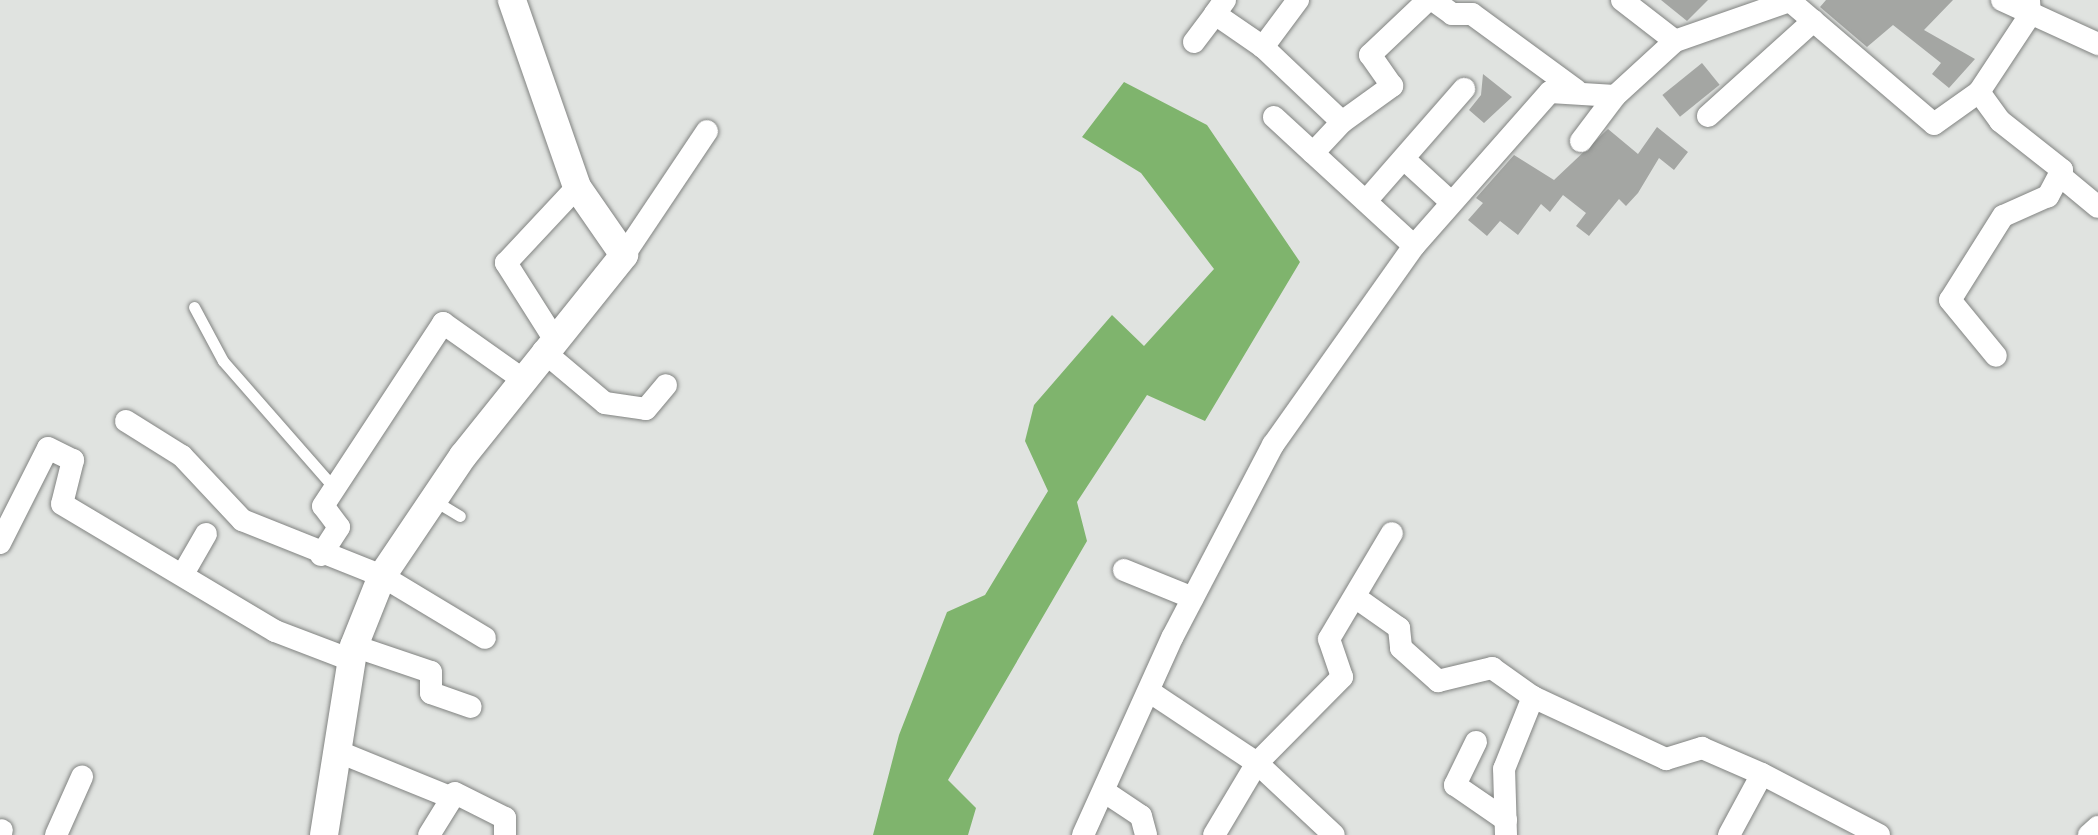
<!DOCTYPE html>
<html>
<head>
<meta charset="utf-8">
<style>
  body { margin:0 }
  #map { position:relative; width:2098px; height:835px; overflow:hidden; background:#e0e3e0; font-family:Ubuntu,sans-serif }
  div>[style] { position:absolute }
  .forest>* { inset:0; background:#7fb46d }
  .building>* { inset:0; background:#a4a6a3; transform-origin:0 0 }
  .roads { filter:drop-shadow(0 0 2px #818381) drop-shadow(0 0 2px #818381) }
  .service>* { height:11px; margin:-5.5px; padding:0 5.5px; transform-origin:5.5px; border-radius:5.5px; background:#fff }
  .minor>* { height:22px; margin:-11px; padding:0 11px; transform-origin:11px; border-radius:11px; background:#fff }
  .tertiary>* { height:28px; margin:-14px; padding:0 14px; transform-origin:14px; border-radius:14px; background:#fff }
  span { translate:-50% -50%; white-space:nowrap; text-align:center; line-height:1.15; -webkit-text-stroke:8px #fff; paint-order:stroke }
</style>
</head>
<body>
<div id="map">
  <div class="forest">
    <i style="clip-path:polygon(1124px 82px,1207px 125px,1300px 262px,1205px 421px,1147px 395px,1077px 502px,1087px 541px,948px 780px,976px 808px,968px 835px,873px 835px,899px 735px,947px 612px,985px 595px,1048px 491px,1025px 441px,1034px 405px,1112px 315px,1144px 346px,1214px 269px,1141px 173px,1082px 137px)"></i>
  </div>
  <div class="building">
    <i style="clip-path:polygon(1661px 0,1708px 0,1687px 21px)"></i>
    <i style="clip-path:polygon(1826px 0,1953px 0,1924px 30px,1975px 59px,1949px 88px,1932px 74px,1941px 63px,1893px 25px,1867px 47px,1820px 7px)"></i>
    <i style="left:1702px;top:63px;width:28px;height:51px;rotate:51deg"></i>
    <i style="clip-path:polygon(1483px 74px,1512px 97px,1484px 123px,1469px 110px,1481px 95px)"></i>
    <i style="clip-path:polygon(1657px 127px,1688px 152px,1674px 170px,1659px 158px,1638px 193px,1626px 206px,1619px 199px,1589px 236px,1576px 226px,1586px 213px,1563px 195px,1550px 212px,1541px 204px,1518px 235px,1500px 221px,1487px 236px,1468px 220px,1483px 203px,1476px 198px,1514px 155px,1554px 180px,1608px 129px,1638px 154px)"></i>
  </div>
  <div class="roads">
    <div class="service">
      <i style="left:194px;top:307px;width:61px;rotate:61.8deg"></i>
      <i style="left:223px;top:361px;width:170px;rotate:48.8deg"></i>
      <i style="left:435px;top:501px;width:29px;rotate:31deg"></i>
    </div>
    <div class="minor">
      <i style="left:1225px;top:0;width:17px;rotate:126deg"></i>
      <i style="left:1215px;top:14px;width:58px;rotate:34.5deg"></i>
      <i style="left:1298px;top:0;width:59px;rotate:126.7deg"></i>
      <i style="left:1263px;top:47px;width:109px;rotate:43.5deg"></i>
      <i style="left:1342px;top:122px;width:42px;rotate:133.1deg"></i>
      <i style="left:1313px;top:153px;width:137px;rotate:42.6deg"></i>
      <i style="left:1433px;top:0;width:24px;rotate:36deg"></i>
      <i style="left:1452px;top:14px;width:20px"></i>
      <i style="left:1472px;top:14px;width:129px;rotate:36.2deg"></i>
      <i style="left:1622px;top:0;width:67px;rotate:37.7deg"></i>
      <i style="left:2002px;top:0;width:106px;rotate:24.6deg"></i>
      <i style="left:1790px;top:1px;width:189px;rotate:40.5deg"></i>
      <i style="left:1934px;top:124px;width:55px;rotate:-35.4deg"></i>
      <i style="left:1979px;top:92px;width:36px;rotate:54deg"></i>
      <i style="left:2000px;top:121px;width:79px;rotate:38.3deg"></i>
      <i style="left:2062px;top:170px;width:30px;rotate:118deg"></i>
      <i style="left:2048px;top:196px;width:49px;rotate:156deg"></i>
      <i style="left:2003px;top:216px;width:99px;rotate:122.2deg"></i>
      <i style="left:1950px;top:300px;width:72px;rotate:50.6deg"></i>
      <i style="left:1194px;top:42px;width:35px;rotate:-53deg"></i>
      <i style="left:1979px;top:92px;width:92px;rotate:-56.5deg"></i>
      <i style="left:2030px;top:15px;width:15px;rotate:-94deg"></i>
      <i style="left:1708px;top:116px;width:142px;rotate:-42.1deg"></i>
      <i style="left:1274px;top:117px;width:53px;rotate:42.7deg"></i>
      <i style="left:1342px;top:122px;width:62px;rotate:-35.8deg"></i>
      <i style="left:1392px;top:86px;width:38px;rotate:-125deg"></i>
      <i style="left:1370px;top:55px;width:80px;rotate:-43.5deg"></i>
      <i style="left:1581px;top:141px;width:56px;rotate:-52.9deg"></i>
      <i style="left:1404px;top:159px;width:64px;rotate:42.5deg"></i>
      <i style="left:2063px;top:178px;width:45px;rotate:39.6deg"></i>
      <i style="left:1366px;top:201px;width:149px;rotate:-48.8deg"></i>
      <i style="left:624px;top:255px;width:149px;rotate:-56.2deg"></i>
      <i style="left:553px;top:337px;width:88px;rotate:-122.4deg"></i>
      <i style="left:506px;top:263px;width:104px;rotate:-46.9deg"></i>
      <i style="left:543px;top:351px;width:81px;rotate:40deg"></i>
      <i style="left:605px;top:403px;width:41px;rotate:8.3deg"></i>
      <i style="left:646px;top:409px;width:31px;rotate:-50deg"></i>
      <i style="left:126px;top:421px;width:66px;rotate:32deg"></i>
      <i style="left:182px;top:456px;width:88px;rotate:46.8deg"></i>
      <i style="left:242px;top:520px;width:151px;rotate:21.8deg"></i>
      <i style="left:382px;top:576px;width:120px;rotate:31deg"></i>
      <i style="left:0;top:543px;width:106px;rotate:-63.2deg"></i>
      <i style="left:48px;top:448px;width:28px;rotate:26deg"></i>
      <i style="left:73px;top:460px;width:45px;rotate:104deg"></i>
      <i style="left:62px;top:504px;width:248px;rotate:30.8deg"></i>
      <i style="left:275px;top:631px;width:81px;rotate:20.9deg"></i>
      <i style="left:321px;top:555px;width:33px;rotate:-57deg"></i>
      <i style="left:339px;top:527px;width:26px;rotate:-127deg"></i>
      <i style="left:323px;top:506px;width:219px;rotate:-56.7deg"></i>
      <i style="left:443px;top:323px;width:97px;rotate:35.3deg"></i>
      <i style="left:1124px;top:570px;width:74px;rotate:22.1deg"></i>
      <i style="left:183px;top:574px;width:46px;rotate:-60.1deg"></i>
      <i style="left:1355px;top:597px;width:54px;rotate:35.2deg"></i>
      <i style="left:1399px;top:628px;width:20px;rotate:84deg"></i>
      <i style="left:1401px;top:648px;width:50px;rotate:41.7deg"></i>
      <i style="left:1438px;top:681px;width:56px;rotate:-13.5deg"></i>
      <i style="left:1492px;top:668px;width:50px;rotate:35.3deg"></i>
      <i style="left:354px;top:646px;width:81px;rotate:18.7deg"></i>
      <i style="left:431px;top:672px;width:21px;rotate:90deg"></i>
      <i style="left:431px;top:693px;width:42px;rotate:19.3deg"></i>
      <i style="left:1150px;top:692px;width:128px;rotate:33.6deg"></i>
      <i style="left:1257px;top:763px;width:105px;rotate:43.1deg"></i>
      <i style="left:1476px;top:742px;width:48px;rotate:116deg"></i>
      <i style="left:1455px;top:785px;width:62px;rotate:34.5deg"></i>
      <i style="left:339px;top:752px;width:120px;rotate:22.1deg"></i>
      <i style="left:1105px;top:792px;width:43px;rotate:33.7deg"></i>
      <i style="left:1141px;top:816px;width:20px;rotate:75deg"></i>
      <i style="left:0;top:835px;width:5px;rotate:-68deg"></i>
      <i style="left:56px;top:835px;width:64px;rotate:-65.9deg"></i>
      <i style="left:429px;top:835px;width:49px;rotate:-58.2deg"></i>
      <i style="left:455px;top:793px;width:56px;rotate:26.6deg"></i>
      <i style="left:505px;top:818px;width:17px;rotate:90deg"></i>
      <i style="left:1083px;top:835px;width:218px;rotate:-65.7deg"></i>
      <i style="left:1173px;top:636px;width:216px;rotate:-62.4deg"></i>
      <i style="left:1273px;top:445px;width:244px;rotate:-54.7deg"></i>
      <i style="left:1414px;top:246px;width:205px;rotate:-48.6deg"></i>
      <i style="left:1550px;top:92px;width:65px;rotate:3.5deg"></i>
      <i style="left:1615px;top:96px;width:81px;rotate:-42.5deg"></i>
      <i style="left:1675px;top:41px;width:124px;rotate:-19.3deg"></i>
      <i style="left:1214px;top:835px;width:84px;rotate:-59.2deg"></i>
      <i style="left:1257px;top:763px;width:121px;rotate:-45.3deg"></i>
      <i style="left:1342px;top:677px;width:40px;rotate:-108.9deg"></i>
      <i style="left:1329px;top:639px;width:123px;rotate:-59.3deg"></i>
      <i style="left:1506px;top:835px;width:66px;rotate:-91.7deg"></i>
      <i style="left:1504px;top:769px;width:78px;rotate:-68.1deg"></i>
      <i style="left:1533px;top:697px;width:147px;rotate:25deg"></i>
      <i style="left:1666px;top:759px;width:38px;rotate:-17deg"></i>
      <i style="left:1702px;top:748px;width:65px;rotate:23.4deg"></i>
      <i style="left:1729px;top:835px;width:69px;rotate:-61.6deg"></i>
      <i style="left:1762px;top:774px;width:132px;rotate:27.5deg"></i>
      <i style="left:2089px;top:835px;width:12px;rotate:-42deg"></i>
    </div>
    <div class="tertiary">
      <i style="left:324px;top:835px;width:191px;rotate:-81deg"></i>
      <i style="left:354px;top:646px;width:75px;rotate:-68.2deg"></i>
      <i style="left:382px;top:576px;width:145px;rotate:-56deg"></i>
      <i style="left:463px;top:456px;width:258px;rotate:-51.3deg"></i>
      <i style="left:624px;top:255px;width:83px;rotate:-124.7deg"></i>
      <i style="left:577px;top:187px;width:198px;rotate:-109.2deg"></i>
    </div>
  </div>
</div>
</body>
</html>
